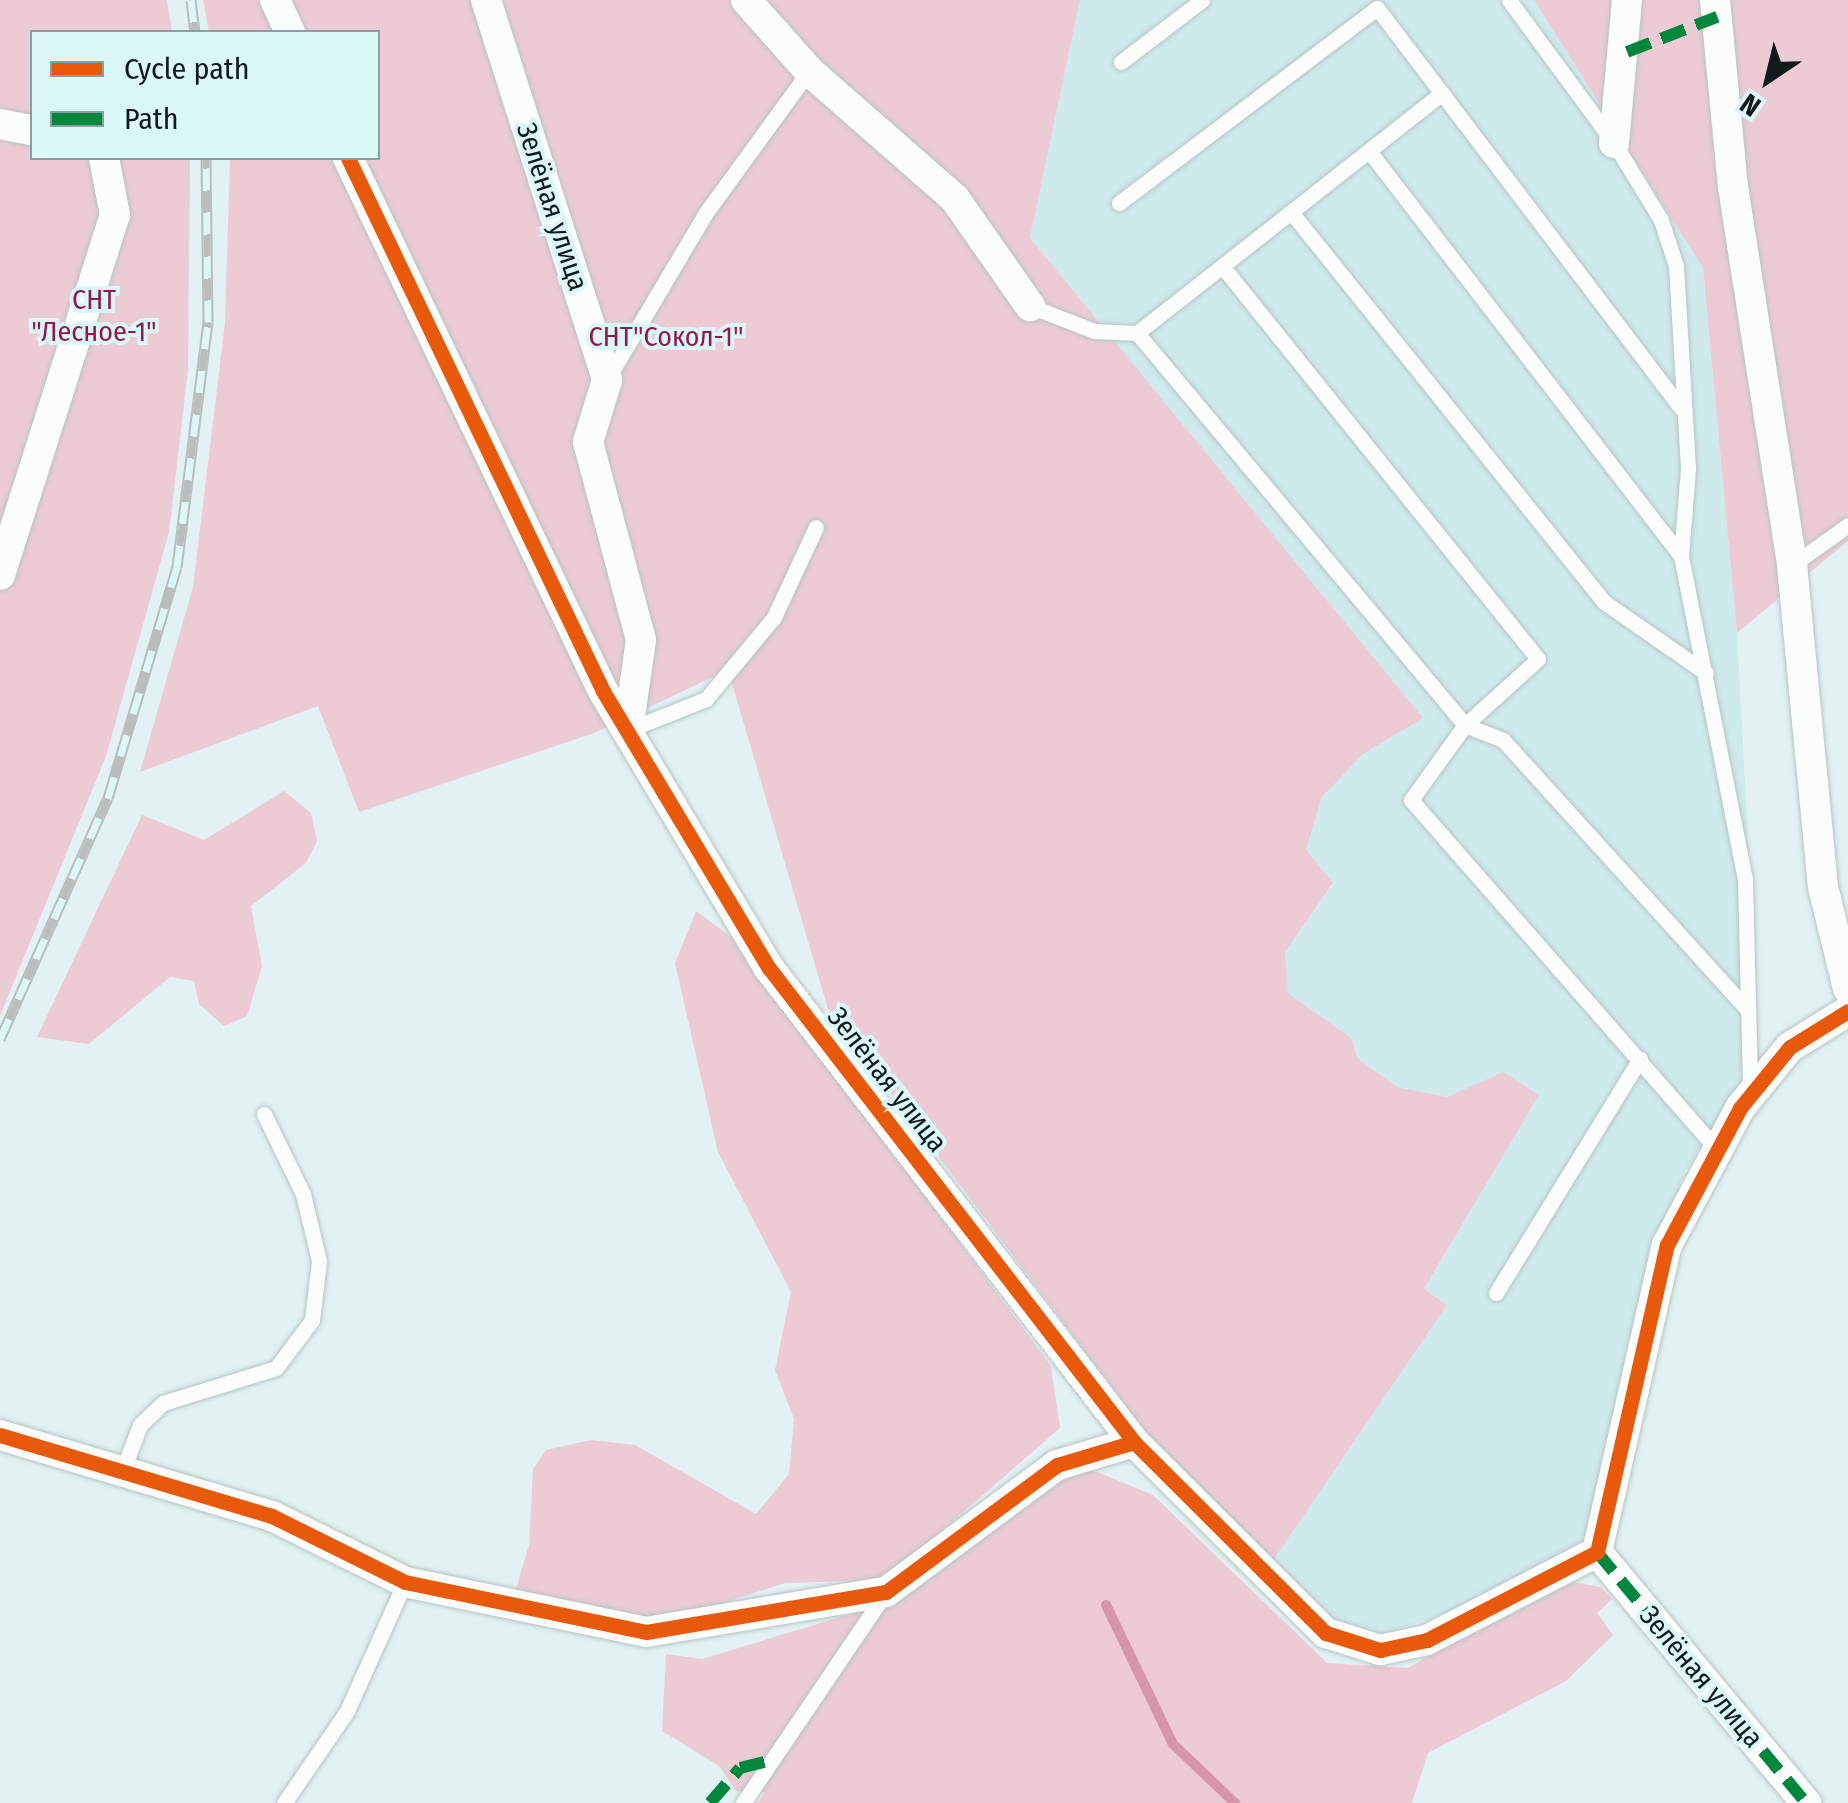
<!DOCTYPE html>
<html>
<head>
<meta charset="utf-8">
<style>
  body { margin:0 }
  #map { position:relative; width:1848px; height:1803px; overflow:hidden; background:#e2f1f1; font-family:"Fira Sans Condensed",sans-serif }
  div>[style] { position:absolute }
  .built>* { inset:0; background:#cfeaeb }
  .green>* { inset:0; background:#eccbd5 }
  .stream>* { height:10px; margin:-5px; padding:0 5px; transform-origin:5px; border-radius:5px; background:#d795aa }
  .roads { filter:drop-shadow(0 0 2px #b8c4c4) drop-shadow(0 0 2px #b8c4c4) }
  .service>* { height:15px; margin:-7.5px; padding:0 7.5px; transform-origin:7.5px; border-radius:7.5px; background:#fbfdfd }
  .minor>* { height:30px; margin:-15px; padding:0 15px; transform-origin:15px; border-radius:15px; background:#fbfdfd }
  .rail>* { height:11px; margin-top:-5.5px; transform-origin:0; background:repeating-linear-gradient(90deg,#dcf7f7 0 22px,#babdbd 0 44px); box-sizing:border-box; border-block:2px solid #babdbd }
  .quiet>* { height:12px; margin-top:-6px; transform-origin:0; background:repeating-linear-gradient(90deg,#00873e 0 25px,transparent 0 37px) }
  .cycleway>* { height:15px; margin:-7.5px; padding:0 7.5px; transform-origin:7.5px; border-radius:7.5px; background:#e8590c }
  span { translate:-50% -50%; white-space:nowrap; text-align:center; line-height:1.15; -webkit-text-stroke:8px #dcf7f7; paint-order:stroke }
  .street-label { font-size:28px; color:#101a1a }
  .park-label { font-size:28px; color:#92184a }
  .legend { position:absolute; left:30px; top:30px; width:350px; height:130px; box-sizing:border-box; background:#dcf7f7; border:2px solid #8a9f9f; margin:0; padding:12px 18px; list-style:none; font-size:30px; color:#101a1a }
  .legend li { display:flex; align-items:center; gap:20px; height:50px }
  .legend b { width:50px; border:2px solid #8a9f9f }
  .north { position:absolute; left:1718px; top:30px; width:100px; height:100px; -webkit-text-stroke:8px #dcf7f7; paint-order:stroke; rotate:215deg; font-size:28px; font-weight:700; line-height:40px; text-align:center; color:#101a1a }
  .north::after { content:''; display:block; margin:auto; width:35px; height:45px; background:#101a1a; clip-path:polygon(50% 0,100% 100%,50% 72%,0 100%) }
</style>
</head>
<body>
<div id="map">
  <div class="built">
    <i style="clip-path:polygon(1080px 0,1534px 0,1703px 268px,1737px 633px,1760px 1063px,1686px 1170px,1653px 1243px,1585px 1542px,1465px 1607px,1375px 1637px,1325px 1616px,1272px 1562px,1447px 1305px,1424px 1290px,1539px 1095px,1503px 1072px,1447px 1097px,1397px 1087px,1357px 1058px,1352px 1039px,1288px 993px,1285px 952px,1333px 884px,1306px 851px,1322px 797px,1363px 754px,1422px 718px,1030px 238px)"></i>
  </div>
  <div class="green">
    <i style="clip-path:polygon(0 0,167px 0,172px 32px,32px 32px,32px 158px,190px 158px,188px 370px,169px 532px,106px 756px,0 1016px)"></i>
    <i style="clip-path:polygon(203px 0,1080px 0,1030px 238px,1423px 718px,1363px 754px,1322px 797px,1306px 850px,1333px 883px,1285px 952px,1288px 993px,1352px 1039px,1357px 1058px,1397px 1087px,1447px 1097px,1503px 1072px,1539px 1095px,1424px 1289px,1447px 1305px,1272px 1562px,1154px 1443px,828px 1009px,728px 670px,594px 733px,359px 812px,318px 706px,140px 772px,193px 587px,225px 323px,230px 158px,378px 158px,378px 32px,209px 32px)"></i>
    <i style="clip-path:polygon(1534px 0,1848px 0,1848px 541px,1737px 633px,1703px 268px)"></i>
    <i style="clip-path:polygon(284px 791px,311px 813px,317px 841px,306px 863px,251px 906px,262px 966px,247px 1016px,224px 1026px,199px 1004px,194px 981px,170px 977px,89px 1044px,37px 1037px,142px 815px,204px 840px)"></i>
    <i style="clip-path:polygon(696px 911px,734px 939px,1051px 1366px,1060px 1428px,885px 1580px,785px 1583px,670px 1620px,513px 1599px,529px 1545px,533px 1469px,546px 1450px,591px 1440px,635px 1445px,756px 1514px,789px 1474px,794px 1419px,775px 1370px,791px 1292px,718px 1152px,675px 963px)"></i>
    <i style="clip-path:polygon(1090px 1469px,1153px 1495px,1327px 1663px,1408px 1668px,1562px 1580px,1601px 1587px,1612px 1599px,1597px 1613px,1613px 1635px,1566px 1681px,1428px 1753px,1412px 1803px,758px 1803px,765px 1792px,736px 1791px,719px 1766px,662px 1731px,666px 1654px,702px 1659px,903px 1598px,1060px 1481px)"></i>
  </div>
  <div class="stream">
    <i style="left:1106px;top:1605px;width:154px;rotate:64.3deg"></i>
    <i style="left:1173px;top:1744px;width:86px;rotate:43.6deg"></i>
  </div>
  <div class="roads">
    <div class="service">
      <i style="left:1509px;top:0;width:177px;rotate:53.7deg"></i>
      <i style="left:1614px;top:143px;width:90px;rotate:58.6deg"></i>
      <i style="left:1661px;top:220px;width:48px;rotate:71.9deg"></i>
      <i style="left:1676px;top:266px;width:203px;rotate:86.6deg"></i>
      <i style="left:1688px;top:469px;width:87px;rotate:94.6deg"></i>
      <i style="left:1681px;top:556px;width:329px;rotate:78.8deg"></i>
      <i style="left:1745px;top:879px;width:210px;rotate:88.6deg"></i>
      <i style="left:1121px;top:62px;width:102px;rotate:-37.4deg"></i>
      <i style="left:1442px;top:93px;width:388px;rotate:141.8deg"></i>
      <i style="left:1137px;top:333px;width:511px;rotate:50.08deg"></i>
      <i style="left:1465px;top:725px;width:41px;rotate:21.5deg"></i>
      <i style="left:1503px;top:740px;width:365px;rotate:47.8deg"></i>
      <i style="left:1369px;top:151px;width:511px;rotate:52.39deg"></i>
      <i style="left:1119px;top:203px;width:323px;rotate:-37.1deg"></i>
      <i style="left:1377px;top:8px;width:502px;rotate:52.77deg"></i>
      <i style="left:1291px;top:212px;width:500px;rotate:51.25deg"></i>
      <i style="left:1604px;top:602px;width:124px;rotate:34.8deg"></i>
      <i style="left:1222px;top:266px;width:504px;rotate:51.2deg"></i>
      <i style="left:1538px;top:659px;width:98px;rotate:137.9deg"></i>
      <i style="left:1465px;top:725px;width:92px;rotate:125.8deg"></i>
      <i style="left:1411px;top:800px;width:463px;rotate:48.8deg"></i>
      <i style="left:1030px;top:306px;width:69px;rotate:21.3deg"></i>
      <i style="left:1094px;top:331px;width:43px;rotate:2.7deg"></i>
      <i style="left:609px;top:376px;width:188px;rotate:-59.3deg"></i>
      <i style="left:705px;top:214px;width:177px;rotate:-54deg"></i>
      <i style="left:1792px;top:565px;width:69px;rotate:-35.5deg"></i>
      <i style="left:628px;top:730px;width:84px;rotate:-21.7deg"></i>
      <i style="left:706px;top:699px;width:107px;rotate:-50.3deg"></i>
      <i style="left:774px;top:617px;width:99px;rotate:-65deg"></i>
      <i style="left:1496px;top:1293px;width:275px;rotate:-58.4deg"></i>
      <i style="left:121px;top:1475px;width:53px;rotate:-69.2deg"></i>
      <i style="left:140px;top:1425px;width:32px;rotate:-44deg"></i>
      <i style="left:163px;top:1403px;width:118px;rotate:-17.2deg"></i>
      <i style="left:276px;top:1368px;width:60px;rotate:-53.1deg"></i>
      <i style="left:312px;top:1320px;width:59px;rotate:-83.2deg"></i>
      <i style="left:319px;top:1261px;width:69px;rotate:-103.4deg"></i>
      <i style="left:303px;top:1194px;width:89px;rotate:-116deg"></i>
      <i style="left:284px;top:1803px;width:112px;rotate:-55.6deg"></i>
      <i style="left:347px;top:1711px;width:141px;rotate:-65.8deg"></i>
      <i style="left:743px;top:1803px;width:251px;rotate:-55.9deg"></i>
    </div>
    <div class="minor">
      <i style="left:275px;top:0;width:35px;rotate:65deg"></i>
      <i style="left:486px;top:0;width:399px;rotate:72.3deg"></i>
      <i style="left:607px;top:380px;width:65px;rotate:107deg"></i>
      <i style="left:588px;top:442px;width:205px;rotate:75deg"></i>
      <i style="left:641px;top:640px;width:91px;rotate:98.2deg"></i>
      <i style="left:746px;top:0;width:95px;rotate:48.4deg"></i>
      <i style="left:809px;top:71px;width:194px;rotate:41.2deg"></i>
      <i style="left:955px;top:199px;width:131px;rotate:55deg"></i>
      <i style="left:1715px;top:0;width:188px;rotate:84.5deg"></i>
      <i style="left:1733px;top:187px;width:383px;rotate:81.1deg"></i>
      <i style="left:1792px;top:565px;width:323px;rotate:84.5deg"></i>
      <i style="left:1823px;top:887px;width:105px;rotate:76.2deg"></i>
      <i style="left:0;top:124px;width:33px;rotate:11deg"></i>
      <i style="left:1614px;top:143px;width:144px;rotate:-84.8deg"></i>
      <i style="left:348px;top:158px;width:591px;rotate:64.43deg"></i>
      <i style="left:603px;top:691px;width:323px;rotate:59.1deg"></i>
      <i style="left:769px;top:968px;width:598px;rotate:52.4deg"></i>
      <i style="left:1134px;top:1442px;width:271px;rotate:44.9deg"></i>
      <i style="left:1326px;top:1633px;width:57px;rotate:17.5deg"></i>
      <i style="left:1380px;top:1650px;width:48px;rotate:-12deg"></i>
      <i style="left:1427px;top:1640px;width:191px;rotate:-27.4deg"></i>
      <i style="left:1597px;top:1552px;width:315px;rotate:-77.2deg"></i>
      <i style="left:1667px;top:1245px;width:155px;rotate:-61.9deg"></i>
      <i style="left:1740px;top:1108px;width:79px;rotate:-50.7deg"></i>
      <i style="left:1790px;top:1047px;width:68px;rotate:-31.8deg"></i>
      <i style="left:0;top:575px;width:378px;rotate:-72.3deg"></i>
      <i style="left:115px;top:215px;width:58px;rotate:-100.9deg"></i>
      <i style="left:0;top:1435px;width:284px;rotate:16.6deg"></i>
      <i style="left:272px;top:1516px;width:148px;rotate:26.4deg"></i>
      <i style="left:405px;top:1582px;width:246px;rotate:11.7deg"></i>
      <i style="left:646px;top:1632px;width:243px;rotate:-9.5deg"></i>
      <i style="left:886px;top:1592px;width:213px;rotate:-36.6deg"></i>
      <i style="left:1057px;top:1465px;width:80px;rotate:-16.6deg"></i>
      <i style="left:1597px;top:1552px;width:327px;rotate:50.2deg"></i>
    </div>
  </div>
  <div class="rail">
    <i style="left:191px;top:0;width:32px;rotate:83deg"></i>
    <i style="left:0;top:1039px;width:264px;rotate:-65.9deg"></i>
    <i style="left:108px;top:798px;width:241px;rotate:-73.4deg"></i>
    <i style="left:177px;top:567px;width:247px;rotate:-82.8deg"></i>
    <i style="left:208px;top:322px;width:164px;rotate:-90.7deg"></i>
  </div>
  <div class="quiet">
    <i style="left:1627px;top:52px;width:97px;rotate:-21.3deg"></i>
    <i style="left:1597px;top:1552px;width:327px;rotate:50.2deg"></i>
    <i style="left:710px;top:1803px;width:46px;rotate:-49.4deg"></i>
    <i style="left:740px;top:1768px;width:30px;rotate:-14deg"></i>
  </div>
  <div class="cycleway">
    <i style="left:348px;top:158px;width:591px;rotate:64.43deg"></i>
    <i style="left:603px;top:691px;width:323px;rotate:59.1deg"></i>
    <i style="left:769px;top:968px;width:598px;rotate:52.4deg"></i>
    <i style="left:1134px;top:1442px;width:271px;rotate:44.9deg"></i>
    <i style="left:1326px;top:1633px;width:57px;rotate:17.5deg"></i>
    <i style="left:1380px;top:1650px;width:48px;rotate:-12deg"></i>
    <i style="left:1427px;top:1640px;width:191px;rotate:-27.4deg"></i>
    <i style="left:1597px;top:1552px;width:315px;rotate:-77.2deg"></i>
    <i style="left:1667px;top:1245px;width:155px;rotate:-61.9deg"></i>
    <i style="left:1740px;top:1108px;width:79px;rotate:-50.7deg"></i>
    <i style="left:1790px;top:1047px;width:68px;rotate:-31.8deg"></i>
    <i style="left:0;top:1435px;width:284px;rotate:16.6deg"></i>
    <i style="left:272px;top:1516px;width:148px;rotate:26.4deg"></i>
    <i style="left:405px;top:1582px;width:246px;rotate:11.7deg"></i>
    <i style="left:646px;top:1632px;width:243px;rotate:-9.5deg"></i>
    <i style="left:886px;top:1592px;width:213px;rotate:-36.6deg"></i>
    <i style="left:1057px;top:1465px;width:80px;rotate:-16.6deg"></i>
  </div>
  <div class="street-label">
    <span style="left:552px;top:207px;rotate:72deg">Зелёная улица</span>
    <span style="left:887px;top:1080px;rotate:52deg">Зелёная улица</span>
    <span style="left:1701px;top:1677px;rotate:50deg">Зелёная улица</span>
  </div>
  <div class="park-label">
    <span style="left:94px;top:316px">СНТ<br>"Лесное-1"</span>
    <span style="left:666px;top:337px">СНТ"Сокол-1"</span>
  </div>
  <ul class="legend">
  <li><b style="height:12px;background:#e8590c"></b>Cycle path</li>
  <li><b style="height:12px;background:#00873e"></b>Path</li>
  </ul>
  <div class="north">N</div>
</div>
</body>
</html>
